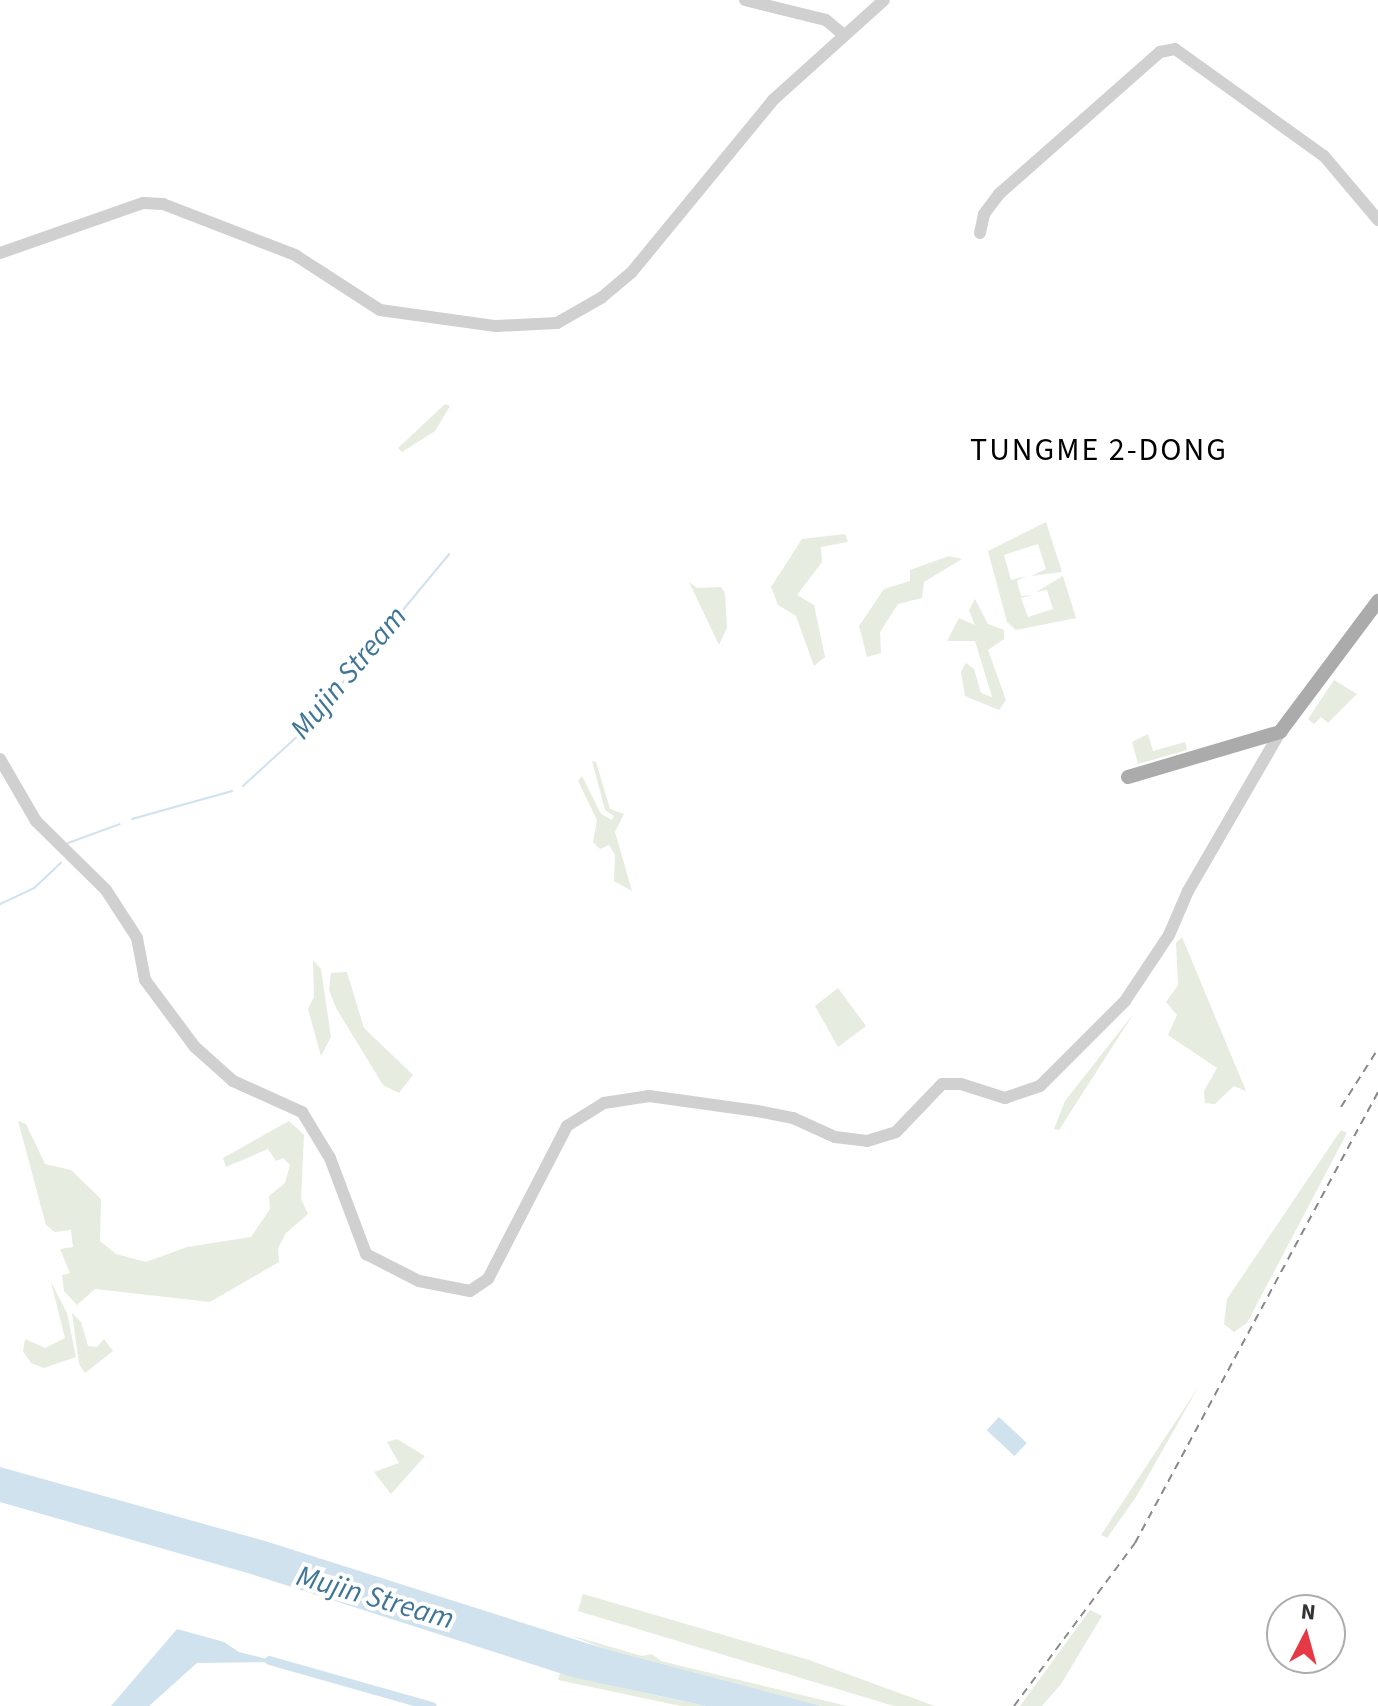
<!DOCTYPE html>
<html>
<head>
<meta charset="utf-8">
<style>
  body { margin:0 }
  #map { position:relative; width:1378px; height:1706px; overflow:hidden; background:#fff; font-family:"Source Sans 3",sans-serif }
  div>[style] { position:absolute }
  .green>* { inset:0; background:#e6ecdf }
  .water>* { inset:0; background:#cfe2ee; transform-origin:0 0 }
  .stream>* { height:2px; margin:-1px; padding:0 1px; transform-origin:1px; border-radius:1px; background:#cfe2ee }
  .canal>* { height:9px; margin:-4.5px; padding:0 4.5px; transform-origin:4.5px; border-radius:4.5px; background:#cfe2ee }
  .minor>* { height:12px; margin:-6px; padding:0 6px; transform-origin:6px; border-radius:6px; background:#d0d0d0 }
  .major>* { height:14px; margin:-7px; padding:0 7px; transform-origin:7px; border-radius:7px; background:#ababab }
  .rail>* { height:2px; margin-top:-1px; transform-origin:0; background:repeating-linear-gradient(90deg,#888 0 8px,transparent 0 14px) }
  span { translate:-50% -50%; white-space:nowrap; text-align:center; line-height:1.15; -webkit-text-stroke:8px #fff; paint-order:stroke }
  .water-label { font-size:30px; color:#3f7597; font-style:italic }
  .quarter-label { font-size:32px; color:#000; letter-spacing:2px }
  .north { position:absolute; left:1266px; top:1594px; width:80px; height:80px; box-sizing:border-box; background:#fff; border:2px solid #adadad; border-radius:50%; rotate:6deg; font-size:22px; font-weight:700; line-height:32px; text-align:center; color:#333 }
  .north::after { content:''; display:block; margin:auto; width:28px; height:36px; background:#e63946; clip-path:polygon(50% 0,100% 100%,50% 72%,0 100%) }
</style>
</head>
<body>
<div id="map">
  <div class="green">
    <i style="clip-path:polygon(445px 404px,450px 406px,435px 431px,402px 452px,398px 448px)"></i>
    <i style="clip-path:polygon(1046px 522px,1062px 572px,1031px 576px,1046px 569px,1038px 544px,1004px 555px,1011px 580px,1026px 576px,1017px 581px,1021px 596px,1032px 595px,1021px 598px,1028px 617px,1053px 609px,1047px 590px,1036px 592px,1063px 576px,1076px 618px,1016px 630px,1007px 622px,988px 551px)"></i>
    <i style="clip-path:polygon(845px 534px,848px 542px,821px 547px,822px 562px,797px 595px,814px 605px,825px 657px,814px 666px,796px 616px,778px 605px,771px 587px,802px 539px)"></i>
    <i style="clip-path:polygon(949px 556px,962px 559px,924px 582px,922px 598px,898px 604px,880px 632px,881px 653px,867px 657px,859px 626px,884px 589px,910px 581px,910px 570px)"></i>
    <i style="clip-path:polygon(689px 582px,697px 588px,721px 587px,725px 593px,727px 628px,719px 645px)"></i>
    <i style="clip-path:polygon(975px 599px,988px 624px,1004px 630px,1004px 639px,988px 650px,1006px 700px,999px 710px,965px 696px,961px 672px,966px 663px,974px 669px,981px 693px,992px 697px,975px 641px,947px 641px,959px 618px,975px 625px,969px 610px)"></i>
    <i style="clip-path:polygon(1334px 680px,1357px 694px,1328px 723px,1321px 717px,1314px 724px,1308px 719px)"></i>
    <i style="clip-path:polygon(1148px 734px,1153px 751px,1185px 742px,1187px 750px,1138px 764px,1132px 742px)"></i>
    <i style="clip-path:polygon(592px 761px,596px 762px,610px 809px,624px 814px,615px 832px,632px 891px,614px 881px,615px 855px,609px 845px,600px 849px,593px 842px,597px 820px,578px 781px,582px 776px,601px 814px,612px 820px,614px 816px,605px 810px)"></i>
    <i style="clip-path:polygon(1182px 937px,1246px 1091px,1234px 1086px,1215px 1104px,1205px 1103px,1204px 1091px,1217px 1068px,1168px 1035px,1177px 1015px,1166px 1002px,1178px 985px,1176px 943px)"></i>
    <i style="clip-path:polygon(313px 960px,321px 969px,331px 1037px,321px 1056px,308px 1009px,314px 997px)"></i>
    <i style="clip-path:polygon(347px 972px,364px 1028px,413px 1075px,399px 1093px,383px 1085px,336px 1008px,329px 990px,331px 973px)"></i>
    <i style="clip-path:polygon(838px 988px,866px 1026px,838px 1047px,815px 1006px)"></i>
    <i style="clip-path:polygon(1134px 1013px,1059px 1130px,1054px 1129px,1065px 1101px)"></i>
    <i style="clip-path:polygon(18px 1121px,26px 1124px,45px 1164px,71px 1170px,101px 1199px,100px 1241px,116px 1254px,146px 1262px,187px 1247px,251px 1237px,270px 1209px,269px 1196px,285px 1183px,290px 1165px,283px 1158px,276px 1161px,268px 1149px,226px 1167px,223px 1158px,289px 1121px,304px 1135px,301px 1199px,308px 1214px,286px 1233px,278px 1248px,279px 1262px,210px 1302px,95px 1289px,77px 1305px,64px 1291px,62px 1275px,70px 1273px,60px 1249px,73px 1247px,71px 1230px,55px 1232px,46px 1225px)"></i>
    <i style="clip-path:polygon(1341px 1130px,1347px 1133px,1247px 1323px,1234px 1332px,1224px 1324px,1227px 1299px)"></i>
    <i style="clip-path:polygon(51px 1282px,67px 1313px,76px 1357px,44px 1368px,31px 1363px,23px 1351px,25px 1339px,45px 1348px,65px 1338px)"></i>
    <i style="clip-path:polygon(72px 1313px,81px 1322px,88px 1346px,97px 1347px,104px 1339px,113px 1351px,85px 1373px,79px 1364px)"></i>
    <i style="clip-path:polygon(1199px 1386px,1136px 1497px,1107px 1538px,1101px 1535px)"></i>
    <i style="clip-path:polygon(397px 1439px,425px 1456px,391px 1494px,374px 1472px,399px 1463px,387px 1442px)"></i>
    <i style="clip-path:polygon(583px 1594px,809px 1660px,935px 1706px,894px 1706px,578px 1611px)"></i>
    <i style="clip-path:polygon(1090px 1610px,1102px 1616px,1061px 1684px,1042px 1706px,1020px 1706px)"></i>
    <i style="clip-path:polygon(570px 1635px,642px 1656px,652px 1654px,661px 1661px,847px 1706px,822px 1706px,602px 1648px)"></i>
    <i style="clip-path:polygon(560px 1673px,654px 1695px,706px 1706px,681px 1706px,558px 1680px)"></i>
  </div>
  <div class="water">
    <i style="left:999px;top:1417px;width:38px;height:18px;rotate:43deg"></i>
    <i style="clip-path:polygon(0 1467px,265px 1541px,602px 1648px,822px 1706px,706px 1706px,572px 1677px,251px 1574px,0 1502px)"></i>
    <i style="clip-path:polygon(177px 1629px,224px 1642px,239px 1652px,279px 1662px,197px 1663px,149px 1706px,111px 1706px)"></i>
  </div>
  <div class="stream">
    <i style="left:243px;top:786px;width:80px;rotate:-42.5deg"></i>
    <i style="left:302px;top:732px;width:231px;rotate:-50.4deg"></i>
    <i style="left:132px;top:819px;width:104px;rotate:-15.6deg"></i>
    <i style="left:68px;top:843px;width:55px;rotate:-20.1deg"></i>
    <i style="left:0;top:904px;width:38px;rotate:-25deg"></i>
    <i style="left:34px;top:888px;width:37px;rotate:-43deg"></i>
  </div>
  <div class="canal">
    <i style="left:269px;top:1660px;width:169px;rotate:15.8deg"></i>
  </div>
  <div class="minor">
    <i style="left:745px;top:0;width:83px;rotate:13.9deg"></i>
    <i style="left:826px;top:20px;width:23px;rotate:40deg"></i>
    <i style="left:980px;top:233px;width:19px;rotate:-78deg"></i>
    <i style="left:984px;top:214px;width:25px;rotate:-53deg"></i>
    <i style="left:999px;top:194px;width:215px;rotate:-41.4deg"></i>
    <i style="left:1160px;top:52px;width:15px;rotate:-11deg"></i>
    <i style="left:1175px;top:49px;width:183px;rotate:35.7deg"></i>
    <i style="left:1324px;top:156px;width:84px;rotate:49.8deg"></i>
    <i style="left:0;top:253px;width:151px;rotate:-19.3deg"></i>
    <i style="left:143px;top:203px;width:20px;rotate:3deg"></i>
    <i style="left:163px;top:204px;width:142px;rotate:21.1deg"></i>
    <i style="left:295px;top:255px;width:101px;rotate:32.9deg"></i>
    <i style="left:380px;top:310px;width:117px;rotate:7.9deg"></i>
    <i style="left:496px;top:326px;width:61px;rotate:-2.8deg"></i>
    <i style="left:557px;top:323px;width:51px;rotate:-29.6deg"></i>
    <i style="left:601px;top:298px;width:39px;rotate:-40deg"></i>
    <i style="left:631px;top:273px;width:224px;rotate:-50.6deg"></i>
    <i style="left:773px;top:100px;width:149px;rotate:-42deg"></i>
    <i style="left:0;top:759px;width:72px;rotate:59.9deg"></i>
    <i style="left:36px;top:821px;width:98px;rotate:44.6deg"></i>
    <i style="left:106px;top:890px;width:57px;rotate:57.1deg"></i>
    <i style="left:137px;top:938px;width:43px;rotate:79.2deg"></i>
    <i style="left:145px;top:980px;width:84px;rotate:53.3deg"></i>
    <i style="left:195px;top:1047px;width:51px;rotate:41.8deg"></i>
    <i style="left:233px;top:1081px;width:76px;rotate:24.2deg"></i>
    <i style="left:302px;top:1112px;width:54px;rotate:58.7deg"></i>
    <i style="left:330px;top:1158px;width:103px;rotate:69.4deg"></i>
    <i style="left:366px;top:1254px;width:59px;rotate:27deg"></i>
    <i style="left:419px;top:1281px;width:52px;rotate:11.1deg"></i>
    <i style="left:470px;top:1291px;width:22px;rotate:-34deg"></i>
    <i style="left:488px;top:1279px;width:172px;rotate:-62.7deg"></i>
    <i style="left:567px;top:1126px;width:44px;rotate:-31.9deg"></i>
    <i style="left:604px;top:1103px;width:46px;rotate:-8.8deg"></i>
    <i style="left:649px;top:1096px;width:109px;rotate:7.9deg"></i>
    <i style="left:757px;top:1111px;width:37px;rotate:11deg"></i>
    <i style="left:793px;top:1118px;width:46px;rotate:24.3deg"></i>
    <i style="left:835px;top:1137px;width:32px;rotate:7deg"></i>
    <i style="left:867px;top:1141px;width:30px;rotate:-17deg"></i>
    <i style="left:896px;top:1132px;width:66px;rotate:-46.2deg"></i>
    <i style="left:942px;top:1084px;width:19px"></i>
    <i style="left:961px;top:1084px;width:46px;rotate:17.7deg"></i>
    <i style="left:1005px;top:1098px;width:37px;rotate:-19deg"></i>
    <i style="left:1040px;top:1086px;width:120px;rotate:-45deg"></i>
    <i style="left:1125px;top:1001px;width:79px;rotate:-56.3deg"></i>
    <i style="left:1169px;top:935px;width:48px;rotate:-66.6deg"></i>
    <i style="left:1188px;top:891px;width:184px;rotate:-59.9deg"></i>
  </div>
  <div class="major">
    <i style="left:1128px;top:777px;width:159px;rotate:-16.5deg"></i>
    <i style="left:1280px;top:732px;width:164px;rotate:-53.2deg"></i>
  </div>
  <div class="rail">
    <i style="left:1341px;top:1107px;width:69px;rotate:-57.5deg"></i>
    <i style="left:1014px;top:1706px;width:203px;rotate:-53.4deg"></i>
    <i style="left:1135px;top:1543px;width:512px;rotate:-61.68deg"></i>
  </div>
  <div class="water-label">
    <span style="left:349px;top:673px;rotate:-50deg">Mujin Stream</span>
    <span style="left:375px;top:1598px;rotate:16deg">Mujin Stream</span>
  </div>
  <div class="quarter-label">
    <span style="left:1099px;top:450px">TUNGME 2-DONG</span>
  </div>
  <div class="north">N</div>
</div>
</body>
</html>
